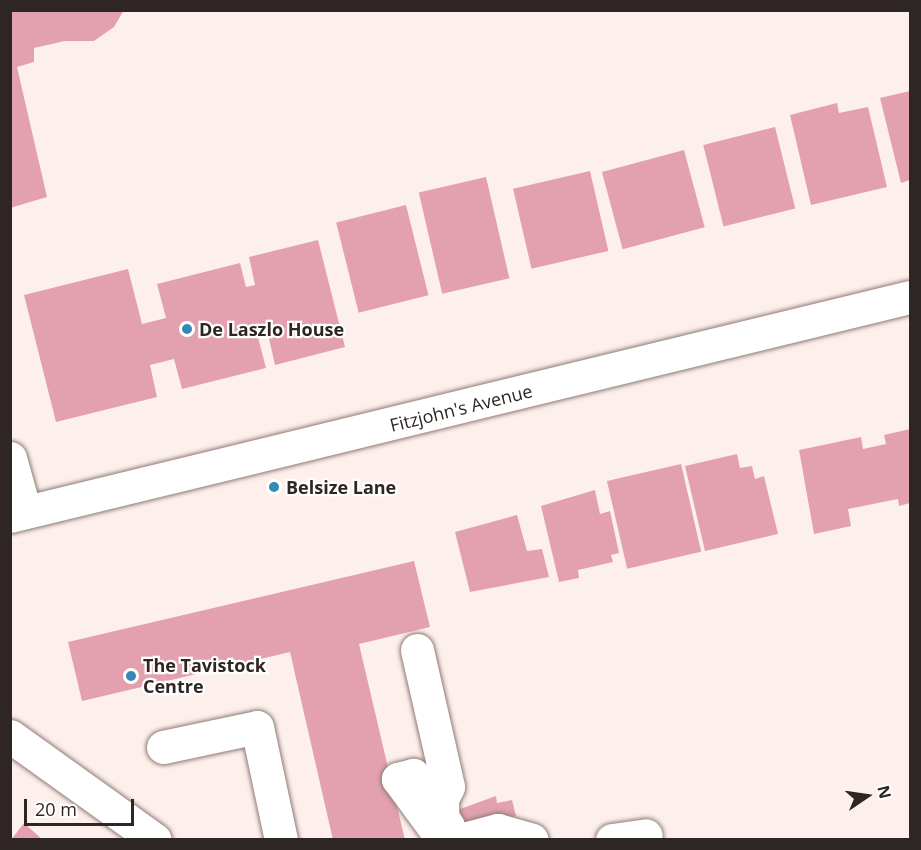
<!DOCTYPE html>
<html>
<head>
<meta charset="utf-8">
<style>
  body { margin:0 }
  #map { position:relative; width:921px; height:850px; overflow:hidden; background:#fdf0ec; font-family:"Open Sans",sans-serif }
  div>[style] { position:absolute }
  .building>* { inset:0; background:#e3a1b0; transform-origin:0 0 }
  .roads { filter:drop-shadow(0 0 2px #8f7b75) drop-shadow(0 0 2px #8f7b75) }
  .minor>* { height:33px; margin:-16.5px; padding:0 16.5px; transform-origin:16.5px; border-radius:16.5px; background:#fff }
  .major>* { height:33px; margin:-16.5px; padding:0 16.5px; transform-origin:16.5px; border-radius:16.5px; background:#fff }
  .dots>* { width:16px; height:16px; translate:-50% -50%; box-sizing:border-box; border:3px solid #fff; border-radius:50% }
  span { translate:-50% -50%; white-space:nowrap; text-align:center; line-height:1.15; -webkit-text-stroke:4.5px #fff; paint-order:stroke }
  .poi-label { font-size:18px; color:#2e2624; font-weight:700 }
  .left { translate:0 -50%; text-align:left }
  .street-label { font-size:18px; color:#2e2624 }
  .frame { position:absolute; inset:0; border:12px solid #2e2624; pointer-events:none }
  .north { position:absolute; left:837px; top:766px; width:60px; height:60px; -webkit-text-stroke:4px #fff; paint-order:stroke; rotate:77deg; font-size:16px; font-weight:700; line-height:24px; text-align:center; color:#2e2624 }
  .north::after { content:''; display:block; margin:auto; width:21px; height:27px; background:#2e2624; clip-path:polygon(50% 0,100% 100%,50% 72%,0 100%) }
  .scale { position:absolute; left:24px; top:799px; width:110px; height:27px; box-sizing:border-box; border:3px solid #2e2624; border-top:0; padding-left:8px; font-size:18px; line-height:21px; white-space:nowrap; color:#2e2624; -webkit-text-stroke:4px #fff; paint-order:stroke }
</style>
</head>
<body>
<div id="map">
  <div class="building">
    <i style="clip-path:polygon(10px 10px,124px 10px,114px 27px,94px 41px,65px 41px,34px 48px,34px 62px,17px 67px,47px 197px,10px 208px)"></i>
    <i style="clip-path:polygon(910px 91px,910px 180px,901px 183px,880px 98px)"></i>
    <i style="clip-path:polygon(837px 103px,839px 113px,868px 107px,887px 187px,811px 205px,790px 115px)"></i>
    <i style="left:775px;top:127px;width:84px;height:74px;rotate:76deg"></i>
    <i style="left:684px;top:150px;width:80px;height:85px;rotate:75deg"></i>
    <i style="left:590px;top:171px;width:82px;height:79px;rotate:77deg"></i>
    <i style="left:486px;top:177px;width:104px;height:69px;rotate:77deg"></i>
    <i style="left:406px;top:205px;width:93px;height:72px;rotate:76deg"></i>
    <i style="clip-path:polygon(318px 240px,345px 347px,275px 365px,268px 334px,258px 337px,266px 368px,182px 389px,174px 359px,150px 365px,157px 397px,56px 422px,24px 295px,128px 269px,142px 324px,166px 318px,157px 284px,240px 263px,246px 287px,255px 285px,249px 257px)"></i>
    <i style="clip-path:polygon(910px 429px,910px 503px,899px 506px,898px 499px,848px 509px,851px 526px,814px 534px,799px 450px,861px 437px,863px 449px,886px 444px,884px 435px)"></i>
    <i style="clip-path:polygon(737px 454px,740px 468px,752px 466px,755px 479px,764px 476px,778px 534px,705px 551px,685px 466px)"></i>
    <i style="left:681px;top:464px;width:90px;height:76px;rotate:77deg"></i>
    <i style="clip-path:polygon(595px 490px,600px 514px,610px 511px,619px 553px,611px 555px,613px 562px,578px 570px,579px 578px,559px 582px,541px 506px)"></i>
    <i style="clip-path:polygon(517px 515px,527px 551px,542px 549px,549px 577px,470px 592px,455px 532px)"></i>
    <i style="clip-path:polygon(414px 561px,430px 627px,359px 644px,405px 840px,333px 840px,290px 652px,82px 701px,68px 642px)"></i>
    <i style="clip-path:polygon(496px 796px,497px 803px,512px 800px,516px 816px,457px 830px,452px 812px)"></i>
    <i style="clip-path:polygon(24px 823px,43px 840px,11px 840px)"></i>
  </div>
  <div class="roads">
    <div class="minor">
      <i style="left:10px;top:458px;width:56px;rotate:74.5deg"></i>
      <i style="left:417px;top:650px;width:140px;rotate:77.2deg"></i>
      <i style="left:448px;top:787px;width:13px;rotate:117deg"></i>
      <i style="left:442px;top:799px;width:41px;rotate:88.6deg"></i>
      <i style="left:10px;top:736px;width:178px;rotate:35.6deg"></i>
      <i style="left:163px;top:747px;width:96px;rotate:-12deg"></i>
      <i style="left:257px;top:727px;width:116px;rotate:78deg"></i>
      <i style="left:443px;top:840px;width:76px;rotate:-126.4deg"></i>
      <i style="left:398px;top:779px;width:16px;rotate:-15deg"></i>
      <i style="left:413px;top:775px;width:62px;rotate:55.5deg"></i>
      <i style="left:460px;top:840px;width:39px;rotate:-15deg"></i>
      <i style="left:498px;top:830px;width:35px;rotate:16deg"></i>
      <i style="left:612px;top:840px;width:34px;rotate:-8deg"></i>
    </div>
    <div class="major">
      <i style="left:10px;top:516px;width:926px;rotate:-13.68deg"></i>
    </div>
  </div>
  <div class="dots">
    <i style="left:187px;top:329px;background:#3688b9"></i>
    <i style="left:274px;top:487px;background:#3688b9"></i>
    <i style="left:131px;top:676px;background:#3688b9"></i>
  </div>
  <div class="poi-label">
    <span class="left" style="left:199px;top:329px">De Laszlo House</span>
    <span class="left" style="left:286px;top:487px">Belsize Lane</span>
    <span class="left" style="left:143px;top:676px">The Tavistock<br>Centre</span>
  </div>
  <div class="street-label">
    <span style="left:461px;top:408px;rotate:-14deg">Fitzjohn's Avenue</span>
  </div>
  <div class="frame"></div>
  <div class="north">N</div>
  <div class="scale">20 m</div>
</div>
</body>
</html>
